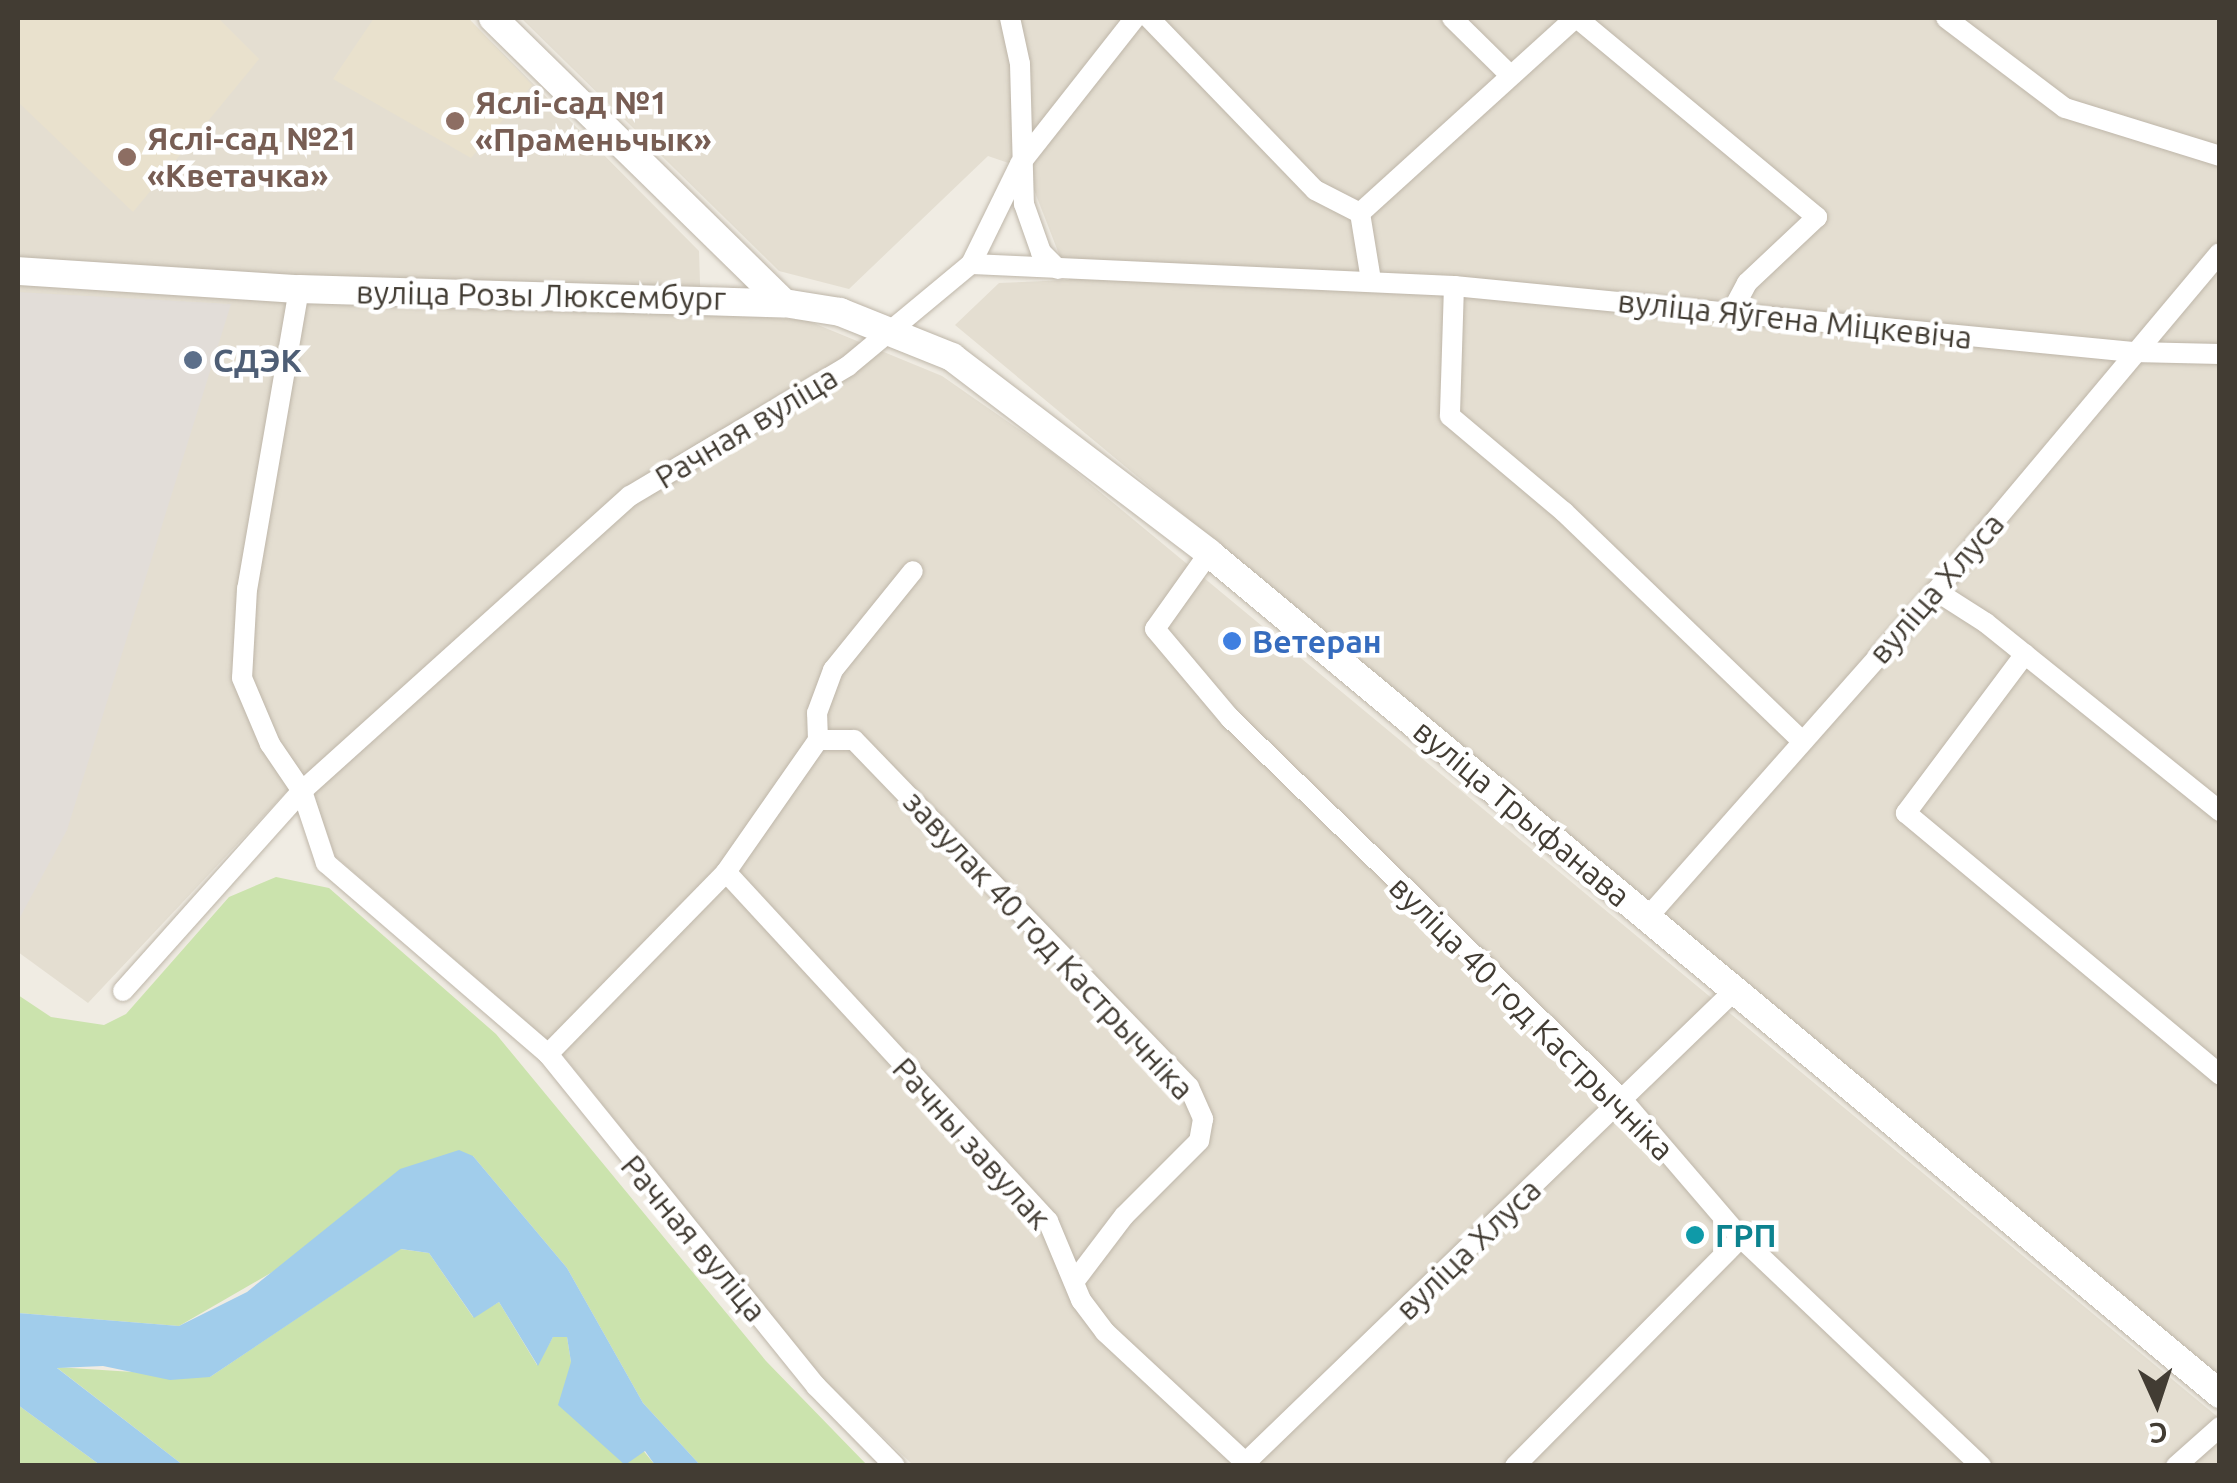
<!DOCTYPE html>
<html>
<head>
<meta charset="utf-8">
<style>
  body { margin:0 }
  #map { position:relative; width:2237px; height:1483px; overflow:hidden; background:#f0ece3; font-family:Ubuntu,sans-serif }
  div>[style] { position:absolute }
  .residential>* { inset:0; background:#e4ded1 }
  .industrial>* { inset:0; background:#e2ddd8 }
  .education>* { inset:0; background:#e9e1cd }
  .green>* { inset:0; background:#cbe3ad }
  .water>* { inset:0; background:#a1cdeb }
  .roads { filter:drop-shadow(0 0 2px #beb6a9) drop-shadow(0 0 2px #beb6a9) }
  .minor>* { height:20px; margin:-10px; padding:0 10px; transform-origin:10px; border-radius:10px; background:#fff }
  .tertiary>* { height:28px; margin:-14px; padding:0 14px; transform-origin:14px; border-radius:14px; background:#fff }
  .dots>* { width:28px; height:28px; translate:-50% -50%; box-sizing:border-box; border:5px solid #fff; border-radius:50% }
  span { translate:-50% -50%; white-space:nowrap; text-align:center; line-height:1.15; -webkit-text-stroke:9px #fff; paint-order:stroke }
  .education-label { font-size:32px; color:#785e54; font-weight:700 }
  .left { translate:0 -50%; text-align:left }
  .street-label { font-size:32px; color:#423c33 }
  .service-label { font-size:32px; color:#4e5e75; font-weight:700 }
  .shop-label { font-size:32px; color:#366cbe; font-weight:700 }
  .culture-label { font-size:32px; color:#0d838f; font-weight:700 }
  .frame { position:absolute; inset:0; border:20px solid #423c33; pointer-events:none }
  .north { position:absolute; left:2107px; top:1353px; width:100px; height:100px; -webkit-text-stroke:8px #fff; paint-order:stroke; rotate:177deg; font-size:28px; font-weight:700; line-height:40px; text-align:center; color:#423c33 }
  .north::after { content:''; display:block; margin:auto; width:35px; height:45px; background:#423c33; clip-path:polygon(50% 0,100% 100%,50% 72%,0 100%) }
</style>
</head>
<body>
<div id="map">
  <div class="residential">
    <i style="clip-path:polygon(18px 18px,468px 18px,699px 251px,701px 314px,806px 320px,942px 376px,1053px 453px,2219px 1418px,2219px 1465px,913px 1465px,823px 1380px,559px 1050px,335px 856px,305px 772px,88px 1003px,18px 952px)"></i>
    <i style="clip-path:polygon(521px 18px,2219px 18px,2219px 1375px,955px 325px,999px 283px,1069px 280px,1026px 169px,988px 156px,849px 289px,779px 271px)"></i>
  </div>
  <div class="industrial">
    <i style="clip-path:polygon(18px 292px,231px 304px,67px 830px,18px 921px)"></i>
  </div>
  <div class="education">
    <i style="clip-path:polygon(18px 18px,218px 18px,259px 59px,133px 212px,18px 102px)"></i>
    <i style="clip-path:polygon(374px 18px,468px 18px,532px 85px,471px 158px,333px 79px)"></i>
  </div>
  <div class="green">
    <i style="clip-path:polygon(276px 877px,329px 888px,496px 1034px,766px 1361px,867px 1465px,700px 1465px,643px 1403px,567px 1268px,473px 1156px,179px 1326px,18px 1313px,18px 995px,51px 1017px,104px 1025px,126px 1014px,229px 897px)"></i>
    <i style="clip-path:polygon(400px 1249px,429px 1253px,473px 1317px,499px 1302px,537px 1365px,553px 1337px,567px 1337px,571px 1362px,655px 1465px,183px 1465px,56px 1367px,210px 1377px)"></i>
    <i style="clip-path:polygon(18px 1405px,100px 1465px,18px 1465px)"></i>
  </div>
  <div class="water">
    <i style="clip-path:polygon(459px 1150px,473px 1156px,567px 1268px,643px 1403px,700px 1465px,655px 1465px,645px 1451px,625px 1465px,558px 1405px,571px 1362px,567px 1337px,553px 1337px,538px 1366px,499px 1302px,474px 1318px,429px 1253px,401px 1249px,210px 1377px,170px 1380px,103px 1366px,57px 1368px,183px 1465px,100px 1465px,18px 1405px,18px 1313px,179px 1326px,247px 1292px,400px 1169px)"></i>
  </div>
  <div class="roads">
    <div class="minor">
      <i style="left:1010px;top:18px;width:47px;rotate:77.7deg"></i>
      <i style="left:1020px;top:64px;width:140px;rotate:88.4deg"></i>
      <i style="left:1024px;top:204px;width:51px;rotate:70.5deg"></i>
      <i style="left:1041px;top:252px;width:24px;rotate:45deg"></i>
      <i style="left:1149px;top:18px;width:239px;rotate:46deg"></i>
      <i style="left:1315px;top:190px;width:51px;rotate:27.1deg"></i>
      <i style="left:1360px;top:213px;width:68px;rotate:80.7deg"></i>
      <i style="left:1452px;top:18px;width:80px;rotate:44.5deg"></i>
      <i style="left:1577px;top:18px;width:312px;rotate:39.7deg"></i>
      <i style="left:1817px;top:217px;width:96px;rotate:136.7deg"></i>
      <i style="left:1747px;top:283px;width:34px;rotate:118deg"></i>
      <i style="left:1946px;top:18px;width:149px;rotate:37.1deg"></i>
      <i style="left:2065px;top:108px;width:162px;rotate:17.2deg"></i>
      <i style="left:1360px;top:213px;width:290px;rotate:-42.2deg"></i>
      <i style="left:971px;top:264px;width:484px;rotate:2.6deg"></i>
      <i style="left:1454px;top:286px;width:682px;rotate:5.55deg"></i>
      <i style="left:2133px;top:352px;width:87px;rotate:1.3deg"></i>
      <i style="left:1454px;top:286px;width:130px;rotate:91.8deg"></i>
      <i style="left:1450px;top:416px;width:149px;rotate:40.1deg"></i>
      <i style="left:1564px;top:512px;width:330px;rotate:43.9deg"></i>
      <i style="left:299px;top:289px;width:304px;rotate:99.8deg"></i>
      <i style="left:247px;top:589px;width:89px;rotate:93.2deg"></i>
      <i style="left:242px;top:678px;width:72px;rotate:67deg"></i>
      <i style="left:270px;top:744px;width:57px;rotate:55.8deg"></i>
      <i style="left:302px;top:791px;width:76px;rotate:71.6deg"></i>
      <i style="left:326px;top:863px;width:293px;rotate:40.7deg"></i>
      <i style="left:548px;top:1054px;width:427px;rotate:51.1deg"></i>
      <i style="left:816px;top:1386px;width:112px;rotate:45.4deg"></i>
      <i style="left:1209px;top:553px;width:93px;rotate:125.4deg"></i>
      <i style="left:1155px;top:629px;width:116px;rotate:49.9deg"></i>
      <i style="left:1230px;top:718px;width:545px;rotate:44.18deg"></i>
      <i style="left:1621px;top:1098px;width:184px;rotate:49.4deg"></i>
      <i style="left:1741px;top:1238px;width:331px;rotate:43.5deg"></i>
      <i style="left:1936px;top:591px;width:59px;rotate:32.6deg"></i>
      <i style="left:1986px;top:623px;width:300px;rotate:38.8deg"></i>
      <i style="left:2025px;top:654px;width:199px;rotate:126.8deg"></i>
      <i style="left:1906px;top:813px;width:409px;rotate:39.8deg"></i>
      <i style="left:818px;top:740px;width:27px;rotate:-92deg"></i>
      <i style="left:817px;top:713px;width:46px;rotate:-69.6deg"></i>
      <i style="left:833px;top:670px;width:127px;rotate:-51.1deg"></i>
      <i style="left:726px;top:872px;width:475px;rotate:47.3deg"></i>
      <i style="left:1048px;top:1221px;width:86px;rotate:67.3deg"></i>
      <i style="left:1081px;top:1300px;width:40px;rotate:53deg"></i>
      <i style="left:1105px;top:1332px;width:191px;rotate:42.9deg"></i>
      <i style="left:1648px;top:917px;width:435px;rotate:-48.5deg"></i>
      <i style="left:1936px;top:591px;width:441px;rotate:-50deg"></i>
      <i style="left:123px;top:991px;width:268px;rotate:-48.2deg"></i>
      <i style="left:302px;top:791px;width:441px;rotate:-42deg"></i>
      <i style="left:630px;top:496px;width:254px;rotate:-30.8deg"></i>
      <i style="left:848px;top:366px;width:160px;rotate:-39.7deg"></i>
      <i style="left:971px;top:264px;width:111px;rotate:-63.9deg"></i>
      <i style="left:1020px;top:164px;width:186px;rotate:-51.8deg"></i>
      <i style="left:548px;top:1054px;width:255px;rotate:-45.6deg"></i>
      <i style="left:726px;top:872px;width:161px;rotate:-55.1deg"></i>
      <i style="left:818px;top:740px;width:36px"></i>
      <i style="left:854px;top:740px;width:482px;rotate:46deg"></i>
      <i style="left:1189px;top:1087px;width:35px;rotate:66deg"></i>
      <i style="left:1203px;top:1119px;width:22px;rotate:100deg"></i>
      <i style="left:1199px;top:1141px;width:106px;rotate:135deg"></i>
      <i style="left:1124px;top:1216px;width:78px;rotate:127.2deg"></i>
      <i style="left:1242px;top:1466px;width:687px;rotate:-44deg"></i>
      <i style="left:1515px;top:1466px;width:321px;rotate:-45.3deg"></i>
      <i style="left:2176px;top:1466px;width:59px;rotate:-41.6deg"></i>
    </div>
    <div class="tertiary">
      <i style="left:493px;top:18px;width:407px;rotate:44.4deg"></i>
      <i style="left:18px;top:271px;width:282px;rotate:3.7deg"></i>
      <i style="left:299px;top:289px;width:485px;rotate:1.7deg"></i>
      <i style="left:784px;top:303px;width:57px;rotate:9.1deg"></i>
      <i style="left:840px;top:312px;width:121px;rotate:21.9deg"></i>
      <i style="left:952px;top:357px;width:323px;rotate:37.3deg"></i>
      <i style="left:1209px;top:553px;width:1315px;rotate:39.76deg"></i>
    </div>
  </div>
  <div class="dots">
    <i style="left:455px;top:121px;background:#8d6e63"></i>
    <i style="left:127px;top:157px;background:#8d6e63"></i>
    <i style="left:193px;top:360px;background:#5c6f8a"></i>
    <i style="left:1232px;top:641px;background:#3f7fe0"></i>
    <i style="left:1695px;top:1235px;background:#0f9aa8"></i>
  </div>
  <div class="education-label">
    <span class="left" style="left:475px;top:121px">Яслі-сад №1<br>«Праменьчык»</span>
    <span class="left" style="left:147px;top:157px">Яслі-сад №21<br>«Кветачка»</span>
  </div>
  <div class="street-label">
    <span style="left:541px;top:295px;rotate:1deg">вуліца Розы Люксембург</span>
    <span style="left:1795px;top:319px;rotate:6deg">вуліца Яўгена Міцкевіча</span>
    <span style="left:746px;top:427px;rotate:-31deg">Рачная вуліца</span>
    <span style="left:1936px;top:588px;rotate:-49deg">вуліца Хлуса</span>
    <span style="left:1522px;top:813px;rotate:40deg">вуліца Трыфанава</span>
    <span style="left:1049px;top:945px;rotate:47deg">завулак 40 год Кастрычніка</span>
    <span style="left:1532px;top:1018px;rotate:45deg">вуліца 40 год Кастрычніка</span>
    <span style="left:972px;top:1143px;rotate:48deg">Рачны завулак</span>
    <span style="left:694px;top:1238px;rotate:50deg">Рачная вуліца</span>
    <span style="left:1468px;top:1249px;rotate:-44deg">вуліца Хлуса</span>
  </div>
  <div class="service-label">
    <span class="left" style="left:213px;top:360px">СДЭК</span>
  </div>
  <div class="shop-label">
    <span class="left" style="left:1252px;top:641px">Ветеран</span>
  </div>
  <div class="culture-label">
    <span class="left" style="left:1715px;top:1235px">ГРП</span>
  </div>
  <div class="frame"></div>
  <div class="north">С</div>
</div>
</body>
</html>
